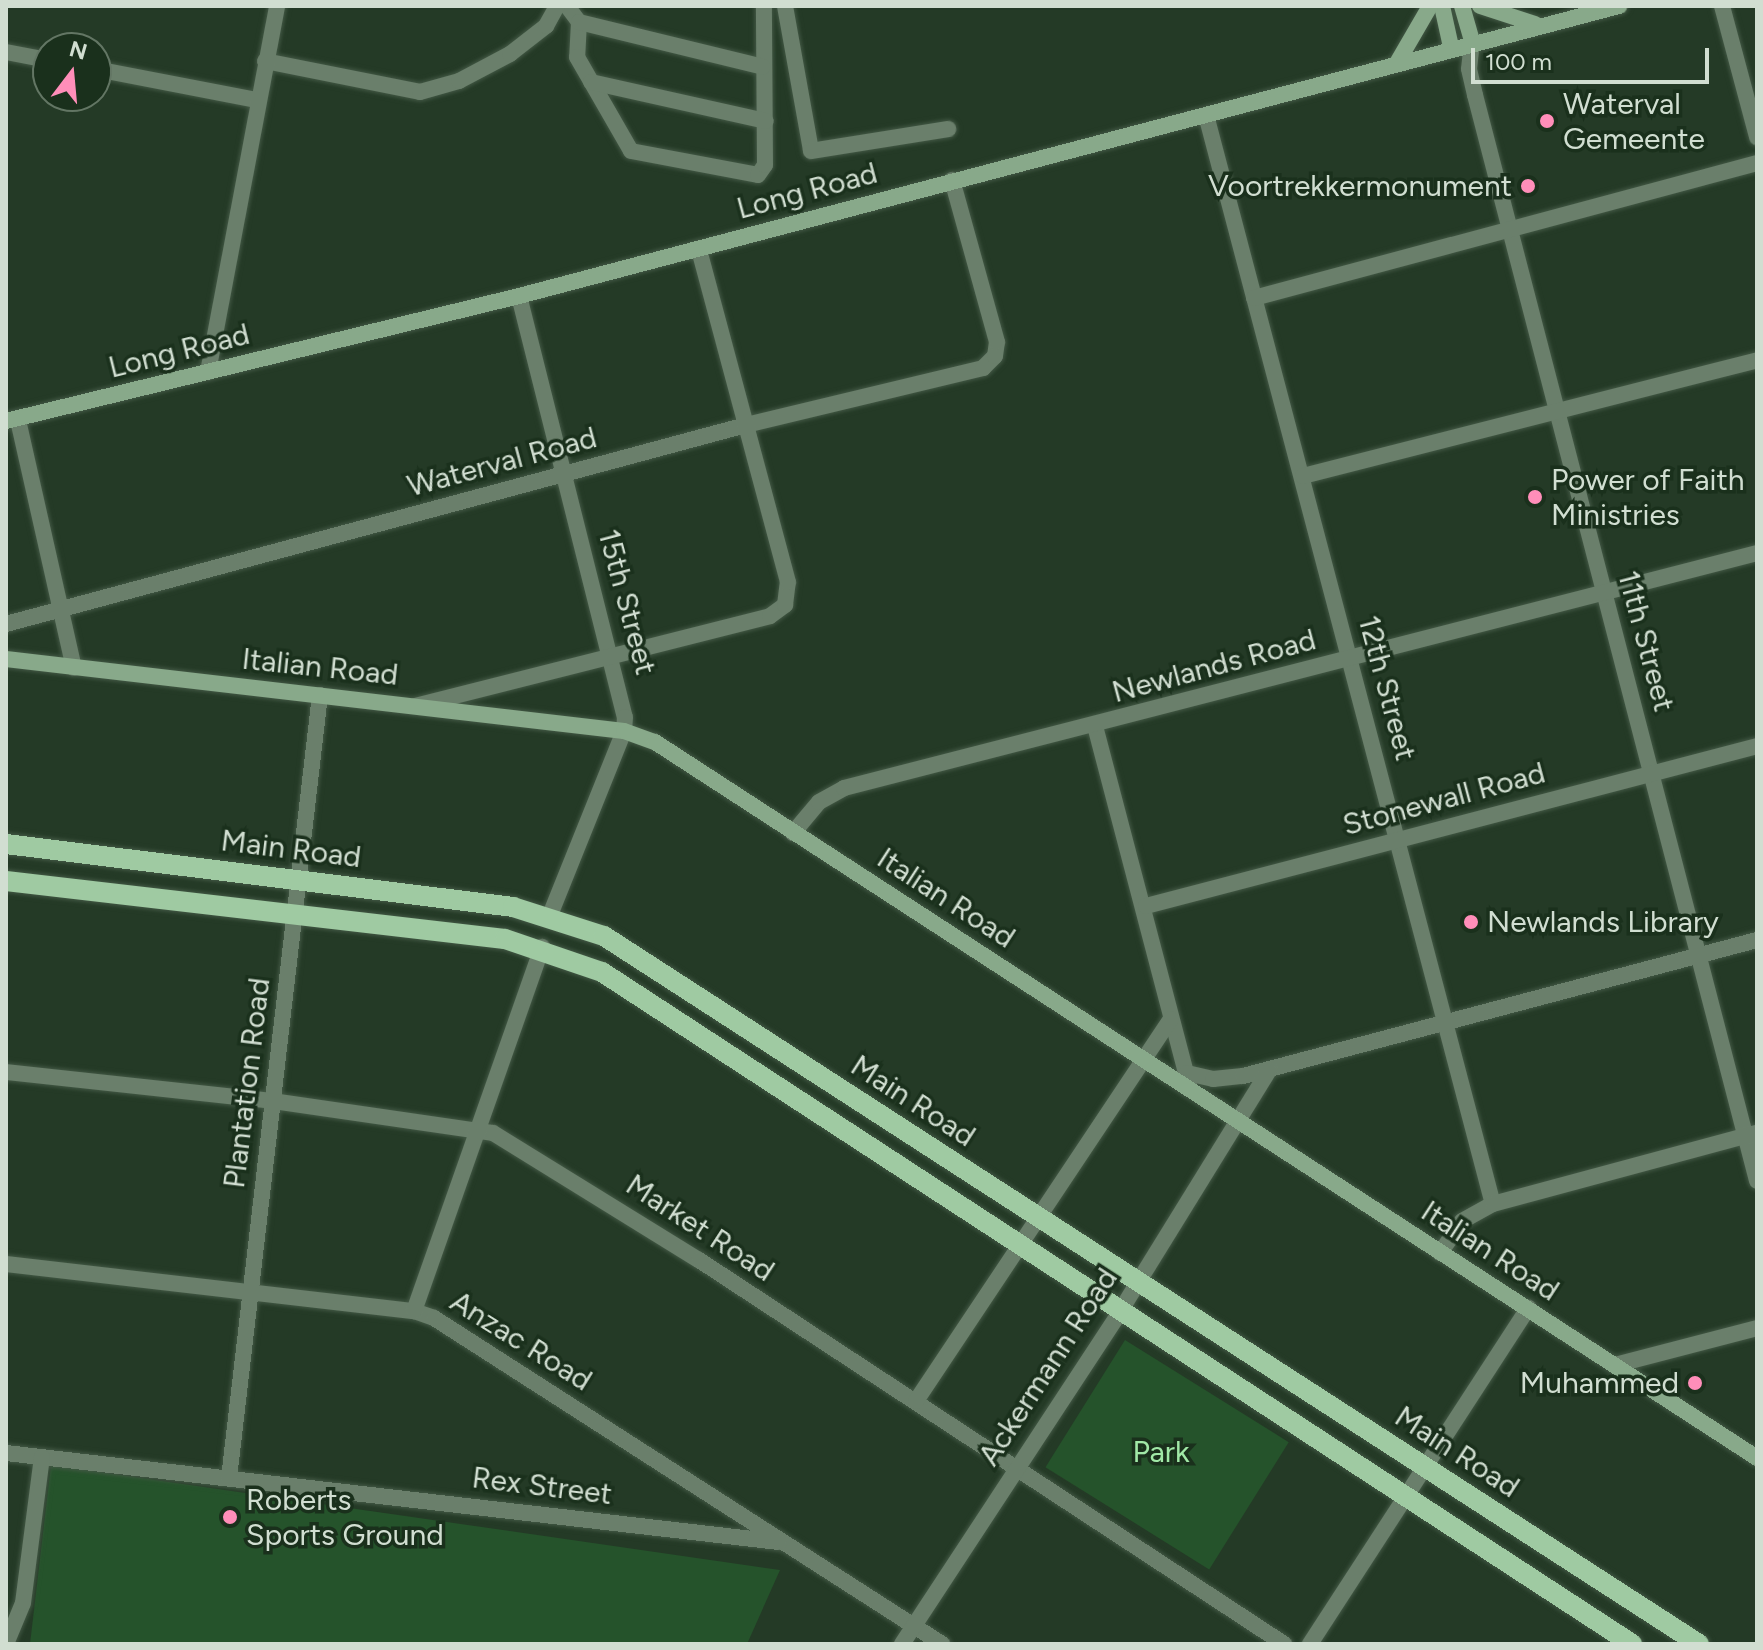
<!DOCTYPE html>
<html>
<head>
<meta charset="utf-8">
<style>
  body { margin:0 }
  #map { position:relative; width:1763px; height:1650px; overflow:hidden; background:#243a26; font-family:Figtree,sans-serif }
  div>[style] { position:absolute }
  .green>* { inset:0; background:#25532b; transform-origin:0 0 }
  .roads { filter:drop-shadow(0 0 2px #435845) drop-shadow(0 0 2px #435845) }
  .street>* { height:16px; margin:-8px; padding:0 8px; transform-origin:8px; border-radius:8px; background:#6a7f6b }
  .secondary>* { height:16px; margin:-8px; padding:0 8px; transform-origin:8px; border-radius:8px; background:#88a98a }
  .primary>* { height:20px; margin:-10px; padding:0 10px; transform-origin:10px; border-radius:10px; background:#9fcaa2 }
  .dots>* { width:22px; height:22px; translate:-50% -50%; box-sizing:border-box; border:4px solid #1a301c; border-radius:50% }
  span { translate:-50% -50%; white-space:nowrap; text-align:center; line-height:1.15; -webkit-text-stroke:7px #1a301c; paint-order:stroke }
  .poi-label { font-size:30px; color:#d1ded1 }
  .left { translate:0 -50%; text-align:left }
  .right { translate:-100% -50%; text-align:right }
  .street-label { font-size:30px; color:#d1ded1 }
  .park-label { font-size:30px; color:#a1e9a7 }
  .frame { position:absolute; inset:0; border:8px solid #d1ded1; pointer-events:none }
  .north { position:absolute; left:32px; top:32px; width:80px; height:80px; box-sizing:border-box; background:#1a301c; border:2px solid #637664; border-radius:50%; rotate:16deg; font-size:22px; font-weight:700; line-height:32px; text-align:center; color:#d1ded1 }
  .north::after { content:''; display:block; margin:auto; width:28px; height:36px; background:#ff8eb9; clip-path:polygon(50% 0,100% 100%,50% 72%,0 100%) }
  .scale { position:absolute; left:1471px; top:48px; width:238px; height:36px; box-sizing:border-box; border:4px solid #d1ded1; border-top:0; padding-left:10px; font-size:24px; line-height:28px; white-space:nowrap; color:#d1ded1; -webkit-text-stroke:6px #1a301c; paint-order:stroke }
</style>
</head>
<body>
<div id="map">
  <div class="green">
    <i style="left:1125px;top:1340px;width:193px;height:150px;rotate:32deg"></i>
    <i style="clip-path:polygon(51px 1465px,780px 1570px,747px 1644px,30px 1644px)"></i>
  </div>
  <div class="roads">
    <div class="street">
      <i style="left:567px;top:6px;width:20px;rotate:53deg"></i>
      <i style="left:579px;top:22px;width:35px;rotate:93deg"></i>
      <i style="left:577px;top:57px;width:108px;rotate:60.1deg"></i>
      <i style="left:631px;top:151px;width:129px;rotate:10.7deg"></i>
      <i style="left:758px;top:175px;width:12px;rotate:-55deg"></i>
      <i style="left:765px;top:165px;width:159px;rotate:-90.4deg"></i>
      <i style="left:785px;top:6px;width:147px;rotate:79.8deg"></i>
      <i style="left:811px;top:151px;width:139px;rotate:-9.1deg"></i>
      <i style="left:1722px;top:6px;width:136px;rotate:75deg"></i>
      <i style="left:579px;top:22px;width:189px;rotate:13.7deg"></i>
      <i style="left:1472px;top:41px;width:28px;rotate:96deg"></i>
      <i style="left:1469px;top:69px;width:27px;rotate:77deg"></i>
      <i style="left:1475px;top:95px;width:1122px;rotate:75.44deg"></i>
      <i style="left:6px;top:52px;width:43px;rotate:10.8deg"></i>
      <i style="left:265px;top:61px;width:158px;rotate:11.3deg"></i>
      <i style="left:420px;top:92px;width:41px;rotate:-15.8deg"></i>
      <i style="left:459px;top:81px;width:58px;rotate:-27.9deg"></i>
      <i style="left:510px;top:54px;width:46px;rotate:-37.9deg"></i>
      <i style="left:546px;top:26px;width:23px;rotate:-61deg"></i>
      <i style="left:96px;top:69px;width:164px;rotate:10.9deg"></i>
      <i style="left:591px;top:82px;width:179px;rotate:12.6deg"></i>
      <i style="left:1206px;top:115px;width:1126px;rotate:75.24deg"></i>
      <i style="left:519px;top:296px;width:434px;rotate:75.9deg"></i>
      <i style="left:625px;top:717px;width:14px;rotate:94deg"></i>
      <i style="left:624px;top:731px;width:198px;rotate:111.9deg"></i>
      <i style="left:1254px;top:298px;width:521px;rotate:-15.02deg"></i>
      <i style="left:208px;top:372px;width:372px;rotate:-79.3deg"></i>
      <i style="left:18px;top:420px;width:254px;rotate:77.3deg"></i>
      <i style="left:1303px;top:476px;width:469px;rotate:-14.3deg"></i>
      <i style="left:6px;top:624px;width:766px;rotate:-15.05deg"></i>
      <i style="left:746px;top:425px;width:244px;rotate:-13.5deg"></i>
      <i style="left:983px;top:368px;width:17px;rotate:-45deg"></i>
      <i style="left:995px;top:356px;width:14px;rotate:-82deg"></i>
      <i style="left:997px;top:342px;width:168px;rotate:-105.5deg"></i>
      <i style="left:415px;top:706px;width:366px;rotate:-14.2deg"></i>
      <i style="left:770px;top:616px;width:19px;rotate:-36deg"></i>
      <i style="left:785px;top:605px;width:23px;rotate:-83deg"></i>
      <i style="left:788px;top:582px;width:345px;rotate:-105deg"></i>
      <i style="left:1095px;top:726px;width:370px;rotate:75.3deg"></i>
      <i style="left:793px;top:833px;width:40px;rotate:-50deg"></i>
      <i style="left:819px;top:802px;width:29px;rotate:-29deg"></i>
      <i style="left:844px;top:788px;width:943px;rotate:-14.43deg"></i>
      <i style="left:1146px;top:906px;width:632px;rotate:-14.67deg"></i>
      <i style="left:6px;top:1072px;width:269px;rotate:6.2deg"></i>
      <i style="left:273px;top:1101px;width:222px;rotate:8.3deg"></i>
      <i style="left:493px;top:1133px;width:242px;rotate:31.7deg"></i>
      <i style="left:699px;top:1260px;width:700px;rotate:33.28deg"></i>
      <i style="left:1187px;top:1073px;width:27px;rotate:13deg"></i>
      <i style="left:1213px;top:1079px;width:30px;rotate:-6deg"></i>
      <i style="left:1243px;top:1076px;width:532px;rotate:-14.82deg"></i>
      <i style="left:1440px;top:1253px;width:39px;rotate:-55deg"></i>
      <i style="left:1462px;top:1221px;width:35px;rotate:-29deg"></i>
      <i style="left:1493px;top:1204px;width:273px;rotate:-15.1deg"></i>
      <i style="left:6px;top:1264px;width:411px;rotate:6.6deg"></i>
      <i style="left:414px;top:1311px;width:21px;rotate:19deg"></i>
      <i style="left:434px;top:1318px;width:604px;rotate:32.69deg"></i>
      <i style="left:414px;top:1311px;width:386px;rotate:-70.6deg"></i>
      <i style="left:1615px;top:1365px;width:147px;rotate:-14.6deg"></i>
      <i style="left:916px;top:1401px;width:459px;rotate:-56.3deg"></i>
      <i style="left:6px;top:1453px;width:778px;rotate:6.57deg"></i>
      <i style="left:229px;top:1478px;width:788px;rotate:-83.37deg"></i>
      <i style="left:6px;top:1644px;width:44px;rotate:-67.5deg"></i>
      <i style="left:23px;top:1603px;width:147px;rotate:-82.6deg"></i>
      <i style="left:902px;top:1644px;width:399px;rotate:-56.7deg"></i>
      <i style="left:1121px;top:1310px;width:282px;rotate:-58.3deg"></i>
      <i style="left:1310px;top:1644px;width:401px;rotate:-57deg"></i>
    </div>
    <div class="secondary">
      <i style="left:1442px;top:6px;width:42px;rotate:77.6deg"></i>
      <i style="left:1462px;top:6px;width:36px;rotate:74deg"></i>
      <i style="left:1480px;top:6px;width:58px;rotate:18.1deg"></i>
      <i style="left:1397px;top:63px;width:66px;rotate:-59.9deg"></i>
      <i style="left:6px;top:421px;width:528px;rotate:-13.69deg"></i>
      <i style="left:519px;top:296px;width:1138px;rotate:-14.77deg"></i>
      <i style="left:6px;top:659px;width:622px;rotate:6.65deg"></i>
      <i style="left:624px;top:731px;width:33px;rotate:20deg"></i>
      <i style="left:655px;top:742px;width:1314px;rotate:33.01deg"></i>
    </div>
    <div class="primary">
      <i style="left:6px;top:844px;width:511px;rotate:7.08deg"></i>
      <i style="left:513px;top:907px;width:96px;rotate:17.7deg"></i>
      <i style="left:604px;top:936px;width:1304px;rotate:32.89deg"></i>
      <i style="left:6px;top:881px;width:502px;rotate:6.63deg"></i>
      <i style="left:505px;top:939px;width:102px;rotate:18.8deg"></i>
      <i style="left:602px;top:972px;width:1230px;rotate:33.12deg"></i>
    </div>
  </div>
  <div class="dots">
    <i style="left:1547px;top:121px;background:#ff8eb9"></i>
    <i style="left:1528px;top:186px;background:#ff8eb9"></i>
    <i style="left:1535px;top:497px;background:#ff8eb9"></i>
    <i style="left:1471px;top:922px;background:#ff8eb9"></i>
    <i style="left:1695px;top:1383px;background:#ff8eb9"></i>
    <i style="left:230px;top:1517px;background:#ff8eb9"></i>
  </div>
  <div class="poi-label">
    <span class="left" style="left:1563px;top:121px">Waterval<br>Gemeente</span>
    <span class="right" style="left:1512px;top:186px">Voortrekkermonument</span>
    <span class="left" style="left:1551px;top:497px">Power of Faith<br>Ministries</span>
    <span class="left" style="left:1487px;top:922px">Newlands Library</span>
    <span class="right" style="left:1679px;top:1383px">Muhammed</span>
    <span class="left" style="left:246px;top:1517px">Roberts<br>Sports Ground</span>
  </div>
  <div class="street-label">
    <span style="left:807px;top:191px;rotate:-15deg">Long Road</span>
    <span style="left:179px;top:351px;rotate:-14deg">Long Road</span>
    <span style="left:502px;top:462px;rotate:-15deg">Waterval Road</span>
    <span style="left:627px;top:602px;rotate:75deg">15th Street</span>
    <span style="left:1646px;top:641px;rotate:75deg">11th Street</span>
    <span style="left:1214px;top:666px;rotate:-15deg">Newlands Road</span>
    <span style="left:320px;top:667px;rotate:6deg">Italian Road</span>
    <span style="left:1387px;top:688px;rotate:75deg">12th Street</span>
    <span style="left:1444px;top:799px;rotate:-15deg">Stonewall Road</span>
    <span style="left:291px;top:849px;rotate:7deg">Main Road</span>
    <span style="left:946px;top:898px;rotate:33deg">Italian Road</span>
    <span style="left:247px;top:1083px;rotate:-83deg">Plantation Road</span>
    <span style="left:913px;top:1101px;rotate:33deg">Main Road</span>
    <span style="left:700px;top:1228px;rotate:33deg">Market Road</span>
    <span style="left:1490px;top:1251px;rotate:33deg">Italian Road</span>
    <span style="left:521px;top:1341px;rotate:32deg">Anzac Road</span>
    <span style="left:1048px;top:1367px;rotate:-57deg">Ackermann Road</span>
    <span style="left:1457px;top:1452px;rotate:33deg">Main Road</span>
    <span style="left:542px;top:1486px;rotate:7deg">Rex Street</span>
  </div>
  <div class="park-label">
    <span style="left:1161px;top:1452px">Park</span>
  </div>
  <div class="frame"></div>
  <div class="north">N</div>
  <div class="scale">100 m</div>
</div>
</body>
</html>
